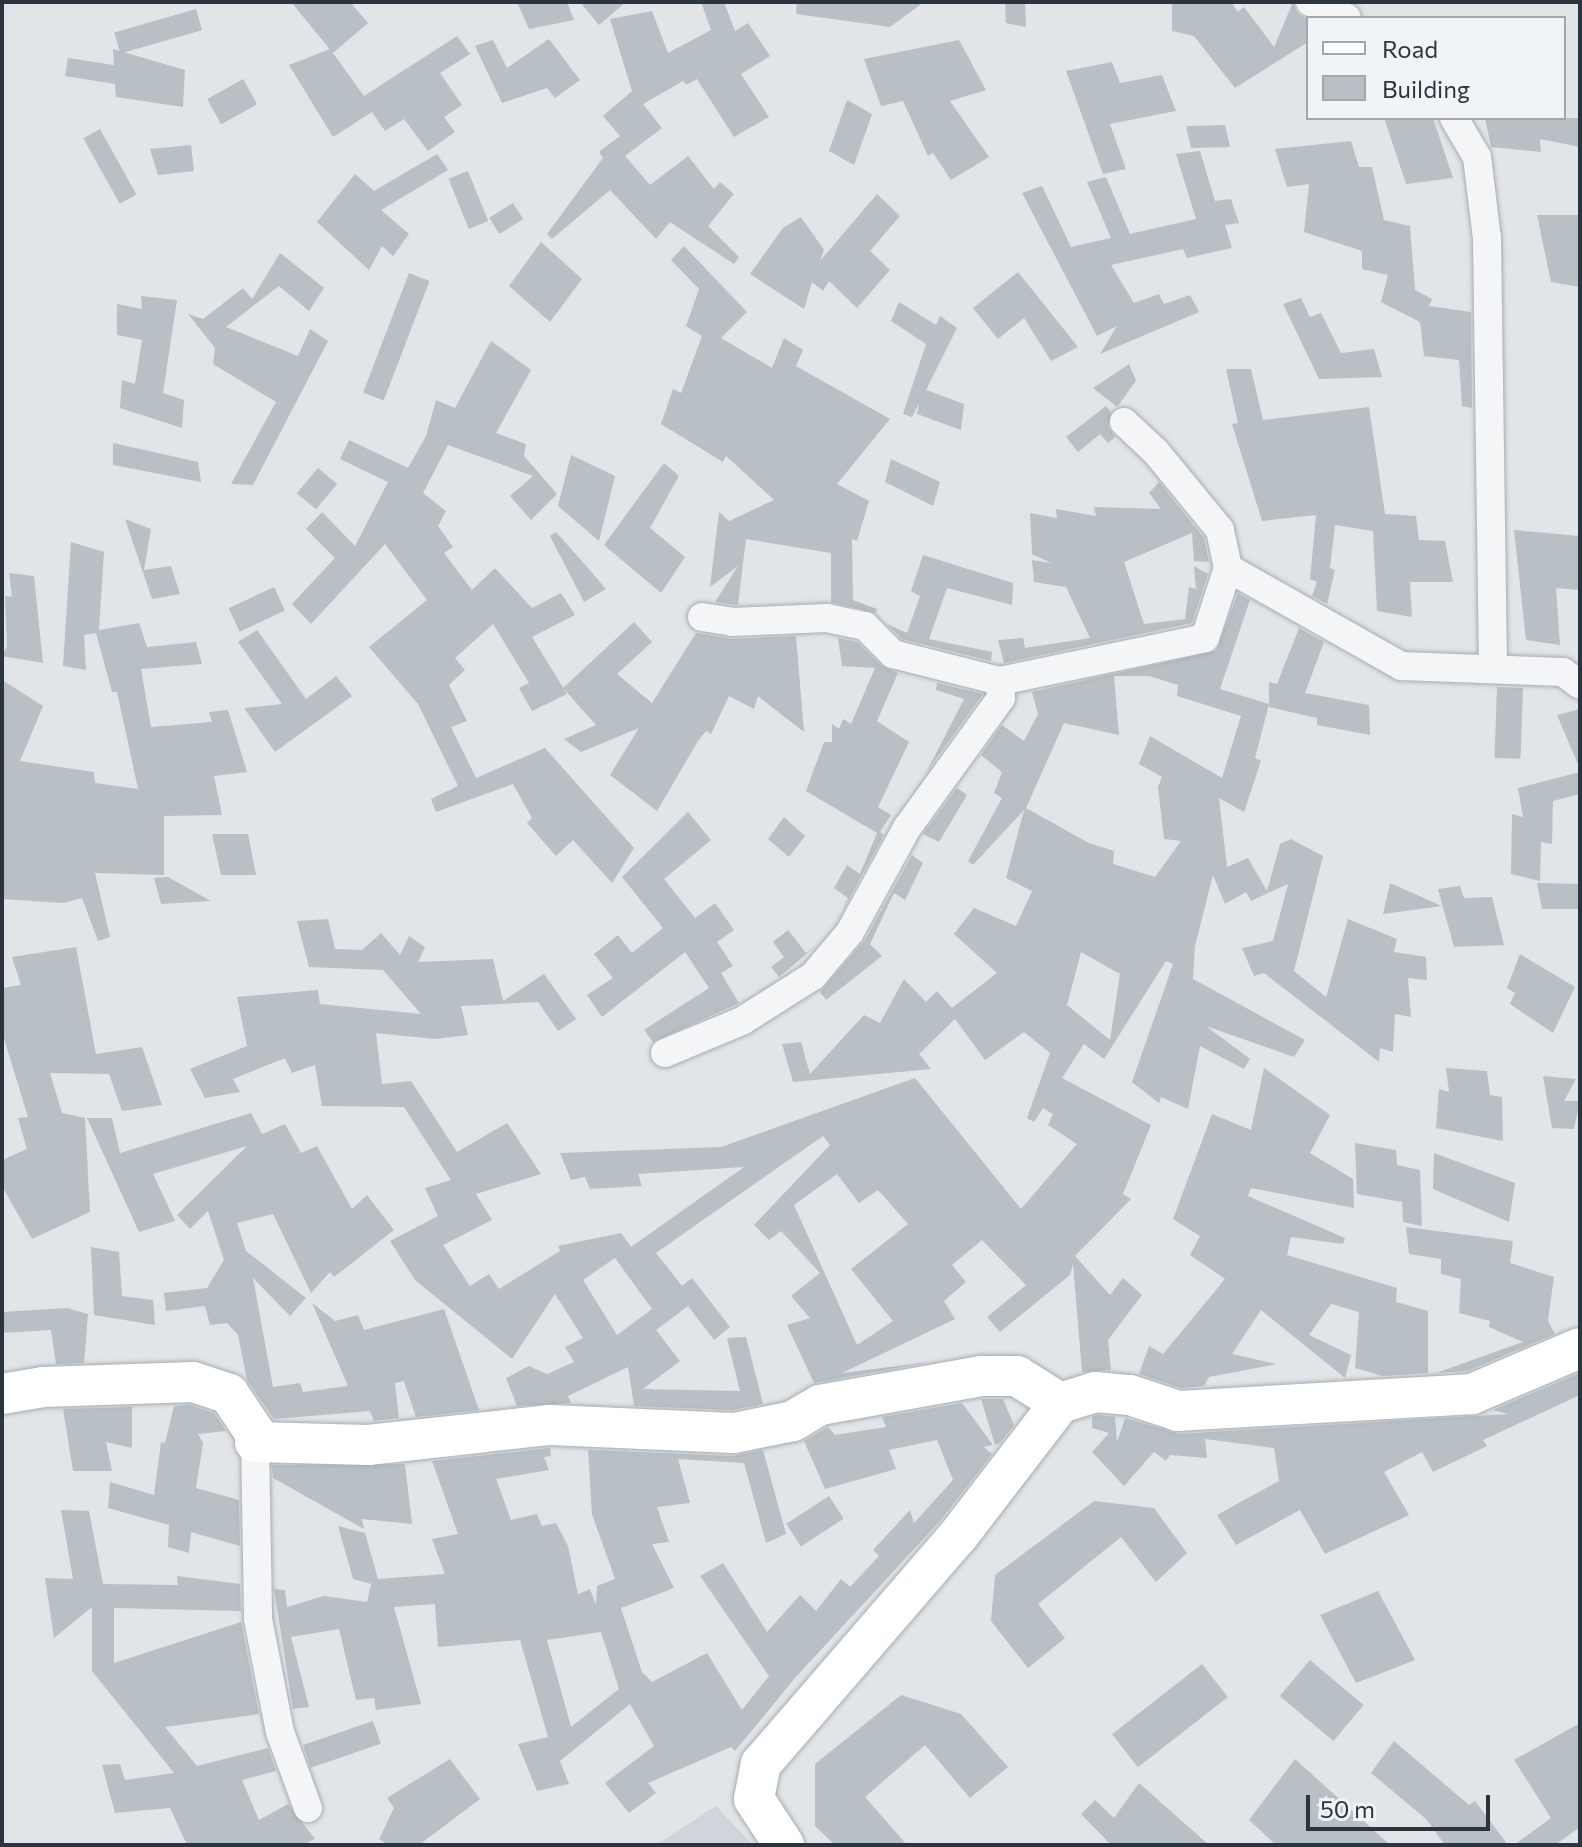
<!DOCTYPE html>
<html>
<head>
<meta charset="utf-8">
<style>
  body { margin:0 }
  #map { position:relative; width:1582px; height:1847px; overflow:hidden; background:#e1e5e8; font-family:Commissioner,sans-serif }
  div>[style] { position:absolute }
  .built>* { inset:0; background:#cfd5da }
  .building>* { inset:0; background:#b8bfc5; transform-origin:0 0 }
  .roads { filter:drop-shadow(0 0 2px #a6adb2) drop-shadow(0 0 2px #a6adb2) }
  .street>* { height:28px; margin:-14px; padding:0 14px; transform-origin:14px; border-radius:14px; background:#f3f5f7 }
  .secondary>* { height:40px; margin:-20px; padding:0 20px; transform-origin:20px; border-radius:20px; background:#fff }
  span { translate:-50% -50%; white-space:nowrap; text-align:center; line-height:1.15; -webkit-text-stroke:8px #f0f4f6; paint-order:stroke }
  .frame { position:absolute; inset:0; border:4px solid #2a353f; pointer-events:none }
  .legend { position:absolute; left:1306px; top:16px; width:260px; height:104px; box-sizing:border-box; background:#f0f4f6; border:2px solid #a1a8ad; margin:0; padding:10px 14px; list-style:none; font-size:24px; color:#2a353f }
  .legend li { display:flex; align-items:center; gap:16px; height:40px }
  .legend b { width:40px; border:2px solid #a1a8ad }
  .scale { position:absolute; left:1306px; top:1795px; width:184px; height:36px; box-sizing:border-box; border:4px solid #2a353f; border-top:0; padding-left:10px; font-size:24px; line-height:28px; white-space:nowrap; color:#2a353f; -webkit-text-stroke:6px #f0f4f6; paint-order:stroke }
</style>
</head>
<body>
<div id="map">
  <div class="built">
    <i style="clip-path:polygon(716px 1806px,753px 1845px,656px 1845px)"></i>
  </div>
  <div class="building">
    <i style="clip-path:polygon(291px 2px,350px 2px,368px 23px,333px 53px)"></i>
    <i style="clip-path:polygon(517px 2px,567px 2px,574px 20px,529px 29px)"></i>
    <i style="clip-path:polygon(580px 2px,626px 2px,599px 25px)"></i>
    <i style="clip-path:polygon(701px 2px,724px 2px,735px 31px,748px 23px,770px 56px,741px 74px,769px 117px,734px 137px,697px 79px,686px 85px,683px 81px,643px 104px,662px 128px,625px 156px,650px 185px,688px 156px,714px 189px,720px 182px,734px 194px,708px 226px,739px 257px,734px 264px,670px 222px,656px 239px,610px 190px,552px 239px,547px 234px,603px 158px,599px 152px,620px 136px,603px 116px,632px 91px,610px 19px,652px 11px,668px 53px,711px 30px)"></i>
    <i style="clip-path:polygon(797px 2px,924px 2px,890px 27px,796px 14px)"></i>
    <i style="clip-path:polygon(1005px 2px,1025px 2px,1026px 27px,1006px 23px)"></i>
    <i style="clip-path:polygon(1172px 2px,1231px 2px,1238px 12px,1244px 7px,1274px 47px,1293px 2px,1297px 13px,1308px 20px,1308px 42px,1235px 88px,1194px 36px,1172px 31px)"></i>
    <i style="left:196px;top:9px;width:22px;height:85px;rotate:74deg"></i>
    <i style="clip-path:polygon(457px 36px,470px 54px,440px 73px,462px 105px,444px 117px,455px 132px,428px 151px,404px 119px,385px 131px,372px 112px,333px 137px,289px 65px,330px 49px,364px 96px)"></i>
    <i style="clip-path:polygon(549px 39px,580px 80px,555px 98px,547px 88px,502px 103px,475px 46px,493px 40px,507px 68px)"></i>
    <i style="clip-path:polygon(959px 40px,986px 90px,950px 101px,989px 157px,951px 180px,933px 153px,928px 156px,903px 101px,881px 106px,864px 59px)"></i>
    <i style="clip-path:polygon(113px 49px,185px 70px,183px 107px,116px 97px,115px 84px,65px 76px,68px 58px,114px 65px)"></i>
    <i style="clip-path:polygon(1112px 62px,1120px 83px,1162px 75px,1176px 111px,1110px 124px,1126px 169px,1103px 174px,1066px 71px)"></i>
    <i style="left:243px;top:79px;width:29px;height:41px;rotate:61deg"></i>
    <i style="clip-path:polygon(847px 100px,872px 114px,854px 165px,829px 151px)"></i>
    <i style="clip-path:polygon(1384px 118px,1433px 118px,1453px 178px,1406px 184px)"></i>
    <i style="clip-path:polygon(1485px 118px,1580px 118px,1580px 147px,1540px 139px,1541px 152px,1491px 147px)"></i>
    <i style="clip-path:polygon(1225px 125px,1230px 147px,1191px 148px,1186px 126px)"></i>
    <i style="left:100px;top:129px;width:75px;height:19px;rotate:61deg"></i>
    <i style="clip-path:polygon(1351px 141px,1359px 167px,1372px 167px,1384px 220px,1410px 226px,1415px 290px,1432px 299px,1429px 306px,1471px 312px,1472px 408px,1462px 406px,1459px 360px,1424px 356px,1420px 322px,1381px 302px,1388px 275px,1362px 269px,1362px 251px,1304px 232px,1309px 184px,1287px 187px,1275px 149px)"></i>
    <i style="clip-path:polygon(191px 145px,194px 171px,158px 175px,150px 149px)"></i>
    <i style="clip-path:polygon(1200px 151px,1215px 201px,1231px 199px,1239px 223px,1225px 225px,1232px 248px,1187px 258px,1183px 249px,1111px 265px,1134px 303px,1159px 294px,1164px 304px,1190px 295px,1199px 312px,1100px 354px,1117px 326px,1097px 336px,1022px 193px,1042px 186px,1071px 247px,1111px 238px,1087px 182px,1106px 177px,1130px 234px,1196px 219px,1176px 154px)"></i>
    <i style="clip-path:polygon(437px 154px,448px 170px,381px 210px,409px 234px,393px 256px,382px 246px,369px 270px,317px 222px,355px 174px,374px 191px)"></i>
    <i style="left:468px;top:171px;width:54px;height:21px;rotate:68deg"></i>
    <i style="clip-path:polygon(877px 194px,900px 216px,870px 251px,890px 270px,857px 308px,829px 281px,823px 291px,812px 282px,804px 309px,750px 274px,783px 228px,801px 217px,824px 250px,820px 261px)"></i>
    <i style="left:513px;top:203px;width:19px;height:28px;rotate:58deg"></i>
    <i style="clip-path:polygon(1537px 215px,1580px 215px,1580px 287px,1551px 282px)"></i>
    <i style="clip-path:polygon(541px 242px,582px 279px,550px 322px,509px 286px)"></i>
    <i style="clip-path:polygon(684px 246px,747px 312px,721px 338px,772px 368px,784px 338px,803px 350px,796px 366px,890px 419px,837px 484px,869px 501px,857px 541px,852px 539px,853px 600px,877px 609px,876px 613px,831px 602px,831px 553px,746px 539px,738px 605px,715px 602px,738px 566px,710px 587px,719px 512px,729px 521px,774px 500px,726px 456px,723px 462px,661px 424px,673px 389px,681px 393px,702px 336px,686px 326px,699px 289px,671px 260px)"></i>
    <i style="clip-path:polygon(280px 253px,324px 288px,309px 311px,279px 286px,226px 327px,298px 356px,310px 329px,328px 341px,253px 485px,231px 484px,276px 402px,213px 364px,215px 348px,188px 314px,203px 319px,243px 288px,252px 299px)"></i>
    <i style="clip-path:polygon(1018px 272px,1078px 347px,1051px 361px,1024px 318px,998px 339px,973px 308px)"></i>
    <i style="left:409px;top:273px;width:22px;height:128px;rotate:21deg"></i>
    <i style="clip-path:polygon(141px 296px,177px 300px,163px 393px,184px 400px,182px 428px,120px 408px,122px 380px,135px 384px,142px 340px,117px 335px,117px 304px,142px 309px)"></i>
    <i style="clip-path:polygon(1301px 298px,1310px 317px,1321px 313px,1341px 353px,1374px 349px,1382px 377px,1319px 379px,1283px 304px)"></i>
    <i style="clip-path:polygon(899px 302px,936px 325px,940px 316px,957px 328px,926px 390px,964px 404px,961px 430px,917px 414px,919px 403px,912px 417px,903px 414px,926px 344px,891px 321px)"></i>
    <i style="clip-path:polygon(491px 341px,531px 370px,496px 433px,526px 444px,524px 456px,557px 494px,531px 520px,510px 496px,533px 476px,448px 445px,423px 493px,446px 511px,438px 526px,453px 547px,444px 553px,472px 590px,495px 568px,532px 608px,561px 593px,575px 615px,532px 637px,567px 694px,532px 711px,519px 688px,529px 683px,493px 624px,455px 658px,465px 670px,449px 685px,467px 721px,451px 727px,476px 778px,545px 748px,634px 848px,612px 883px,573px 840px,556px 856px,527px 823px,532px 818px,513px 784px,436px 812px,431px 799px,458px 786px,418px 704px,369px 647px,427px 600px,385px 544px,311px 624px,292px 604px,335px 558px,306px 529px,322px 512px,355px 546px,388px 482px,340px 459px,349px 440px,408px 468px,426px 436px,436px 400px,455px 408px)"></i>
    <i style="clip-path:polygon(1129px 364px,1136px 381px,1117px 407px,1093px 388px)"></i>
    <i style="clip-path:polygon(1226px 369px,1251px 369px,1263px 420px,1369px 407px,1385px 514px,1416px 516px,1419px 540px,1445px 541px,1453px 582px,1410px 582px,1412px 617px,1377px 611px,1373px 531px,1335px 525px,1330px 568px,1335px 570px,1327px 604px,1312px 596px,1317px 582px,1310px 579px,1316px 515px,1262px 521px,1232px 424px,1238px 423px)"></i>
    <i style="clip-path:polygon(1106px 406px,1111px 412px,1108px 426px,1115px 437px,1108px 443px,1100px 434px,1078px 452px,1066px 437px)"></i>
    <i style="clip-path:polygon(113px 443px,198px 462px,201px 482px,113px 465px)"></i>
    <i style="clip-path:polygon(571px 455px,615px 476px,599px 541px,558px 506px)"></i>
    <i style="clip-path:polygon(891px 459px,940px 482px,933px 506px,885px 482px)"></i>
    <i style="clip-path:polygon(664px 463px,679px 476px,650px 528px,685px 557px,661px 593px,604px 545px)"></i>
    <i style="left:318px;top:468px;width:25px;height:33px;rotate:40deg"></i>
    <i style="clip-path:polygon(1159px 482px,1204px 538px,1209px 562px,1194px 561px,1192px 533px,1124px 562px,1144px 624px,1185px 619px,1189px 587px,1196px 589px,1194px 566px,1208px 574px,1192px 623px,1004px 663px,998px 640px,1023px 638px,1025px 648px,1090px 638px,1066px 587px,1034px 582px,1032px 560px,1051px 563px,1032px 554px,1030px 513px,1057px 518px,1056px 509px,1096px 516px,1094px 507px,1161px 509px,1149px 493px)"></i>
    <i style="clip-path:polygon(125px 519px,151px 529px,144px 570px,171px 566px,180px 594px,152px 599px)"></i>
    <i style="clip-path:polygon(1514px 530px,1580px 536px,1580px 590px,1556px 588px,1560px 645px,1526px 640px)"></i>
    <i style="clip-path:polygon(556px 532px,588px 568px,606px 589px,584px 602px,550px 536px)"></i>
    <i style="clip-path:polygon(71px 542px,104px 552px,99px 630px,139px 623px,147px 647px,196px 642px,202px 664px,141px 669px,151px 727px,212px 722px,209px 712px,228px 710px,247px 772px,214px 776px,222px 815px,164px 816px,164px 875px,95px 873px,110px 937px,98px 941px,82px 898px,63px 903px,2px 899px,2px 680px,43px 706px,20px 761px,94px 772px,95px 783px,138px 789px,117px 692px,112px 692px,96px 633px,84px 635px,86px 670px,63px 666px)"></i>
    <i style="clip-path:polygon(923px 555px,1013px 583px,1012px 605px,947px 588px,929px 639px,992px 652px,991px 661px,902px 639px,887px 624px,907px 633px,920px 596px,911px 591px)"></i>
    <i style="clip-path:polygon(9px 573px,34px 576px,43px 663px,2px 656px,7px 646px,5px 596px,12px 597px)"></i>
    <i style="left:274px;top:587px;width:26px;height:50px;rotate:65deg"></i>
    <i style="clip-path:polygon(evenodd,1238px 593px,1250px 600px,1220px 689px,1269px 704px,1255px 758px,1261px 761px,1244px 812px,1219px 798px,1227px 867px,1248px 858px,1267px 891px,1280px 844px,1291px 839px,1323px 856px,1294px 971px,1326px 997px,1348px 919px,1397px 939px,1394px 952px,1426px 957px,1427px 980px,1408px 978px,1411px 1017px,1395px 1014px,1393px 1052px,1380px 1048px,1379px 1062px,1264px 973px,1254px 976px,1242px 948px,1273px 941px,1288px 884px,1251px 901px,1246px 892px,1225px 904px,1213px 875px,1195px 946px,1193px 979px,1305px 1040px,1294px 1057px,1206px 1026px,1250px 1059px,1244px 1069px,1200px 1046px,1188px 1109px,1161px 1097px,1159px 1103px,1132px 1082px,1173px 964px,1166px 961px,1104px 1059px,1084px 1044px,1062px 1078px,1151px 1125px,1123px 1194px,1131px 1199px,1075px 1256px,1110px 1295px,1123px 1278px,1142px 1295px,1108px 1340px,1111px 1370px,1082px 1372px,1073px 1264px,1070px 1275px,1000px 1332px,987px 1317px,1026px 1285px,982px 1240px,952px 1265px,966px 1282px,944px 1301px,955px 1319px,842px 1373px,930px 1362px,814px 1383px,787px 1325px,810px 1318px,791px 1296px,820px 1273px,781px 1231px,769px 1240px,754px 1225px,830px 1145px,823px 1136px,656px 1253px,682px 1286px,692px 1278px,730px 1327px,714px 1340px,688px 1306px,656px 1330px,680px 1361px,643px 1389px,740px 1391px,727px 1338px,746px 1337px,763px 1404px,732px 1410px,634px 1406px,628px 1367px,568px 1396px,571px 1403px,517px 1406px,506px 1378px,529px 1366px,547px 1374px,574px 1362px,565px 1347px,583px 1338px,555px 1294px,512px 1359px,415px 1280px,390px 1241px,438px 1216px,425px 1188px,451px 1180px,404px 1107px,322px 1106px,315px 1065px,292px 1073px,285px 1058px,233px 1079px,240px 1092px,205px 1098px,190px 1069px,247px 1046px,237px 997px,318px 990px,320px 1004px,421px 1014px,383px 970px,309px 967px,297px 921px,328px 919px,335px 949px,362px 950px,381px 933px,400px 955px,409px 936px,425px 947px,418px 962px,493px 959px,503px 1001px,544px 974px,576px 1019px,558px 1031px,538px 1002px,461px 1006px,468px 1035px,435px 1039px,376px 1033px,382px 1084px,411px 1081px,457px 1152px,507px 1123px,541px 1174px,476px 1194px,492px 1220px,443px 1245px,470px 1286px,489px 1274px,499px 1289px,560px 1251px,558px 1246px,621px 1233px,631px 1247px,744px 1167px,638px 1174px,642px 1186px,590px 1189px,585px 1177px,571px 1180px,560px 1153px,721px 1147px,915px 1078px,1021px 1209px,1077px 1144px,1048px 1125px,1053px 1114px,1043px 1108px,1034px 1122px,1027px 1118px,1050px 1053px,1024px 1032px,985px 1060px,955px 1019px,919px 1054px,931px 1069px,793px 1082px,782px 1044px,801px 1042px,810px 1074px,864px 1015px,880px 1023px,904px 979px,926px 1002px,937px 991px,952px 1008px,997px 973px,954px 934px,974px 908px,1016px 926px,1032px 891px,1006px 878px,1024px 810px,973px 865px,968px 861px,1002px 798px,994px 793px,1002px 772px,981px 755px,1002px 725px,1024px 741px,1038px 714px,1032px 692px,1216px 651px,1238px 593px,1114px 676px,1149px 676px,1178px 685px,1177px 696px,1241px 716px,1222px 778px,1150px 736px,1139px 764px,1162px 777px,1158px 787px,1164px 839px,1181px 841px,1155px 877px,1113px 864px,1114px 851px,1089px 843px,1026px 808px,1064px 723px,1119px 735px,1114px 676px,1238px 593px,1081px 952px,1120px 974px,1110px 1040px,1067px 1005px,1081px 952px,1238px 593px,837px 1174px,859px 1203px,878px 1190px,908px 1224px,851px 1269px,893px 1321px,857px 1345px,794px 1205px,837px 1174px,1238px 593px,615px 1258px,652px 1309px,617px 1335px,583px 1280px,615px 1258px)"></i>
    <i style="clip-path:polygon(634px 622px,652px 642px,617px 674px,652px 703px,696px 633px,732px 639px,796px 636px,804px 732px,758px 696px,754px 709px,729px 696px,711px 734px,706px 731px,698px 741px,657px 811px,610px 775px,639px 728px,581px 752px,564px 739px,596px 725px,563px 688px)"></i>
    <i style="clip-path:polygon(1299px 628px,1324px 642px,1305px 693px,1369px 705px,1370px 735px,1317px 725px,1317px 718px,1269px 707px,1269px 682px,1277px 684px)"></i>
    <i style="clip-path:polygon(257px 630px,306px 699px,336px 676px,352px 696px,275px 752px,244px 708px,282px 704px,238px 642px)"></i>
    <i style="clip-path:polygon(838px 638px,857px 642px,882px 666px,898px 673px,877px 721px,909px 742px,878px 807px,891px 815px,880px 832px,884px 835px,842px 911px,848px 898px,834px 888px,847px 865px,860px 874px,877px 833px,806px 791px,824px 742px,832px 742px,832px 724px,839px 729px,843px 719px,851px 724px,875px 668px,842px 666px)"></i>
    <i style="clip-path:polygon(937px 683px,983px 694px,927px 771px,964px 699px,936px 690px)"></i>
    <i style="left:1497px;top:687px;width:26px;height:71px;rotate:2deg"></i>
    <i style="clip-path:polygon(1580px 709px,1580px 769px,1557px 715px)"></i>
    <i style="clip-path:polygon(1580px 772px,1580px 794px,1553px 801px,1552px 844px,1541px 842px,1540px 881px,1511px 874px,1512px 814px,1523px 817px,1518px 788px)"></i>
    <i style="clip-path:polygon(957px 788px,967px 795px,939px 842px,923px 834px)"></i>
    <i style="clip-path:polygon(688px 812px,711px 840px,664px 879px,695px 918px,715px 903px,734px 930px,717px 942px,733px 966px,721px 973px,739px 1003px,653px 1042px,644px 1030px,709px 988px,685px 952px,602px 1017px,587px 995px,613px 978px,594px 954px,618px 935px,632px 953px,663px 928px,622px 877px)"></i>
    <i style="clip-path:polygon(784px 817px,805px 836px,789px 857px,768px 839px)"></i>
    <i style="clip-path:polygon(212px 834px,248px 834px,256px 875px,221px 875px)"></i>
    <i style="clip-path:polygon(912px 855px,923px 863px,905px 900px,894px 893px,870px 944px,882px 956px,826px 1000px,820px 992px,865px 940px)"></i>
    <i style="clip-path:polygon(168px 877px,211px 901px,161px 904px,154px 878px)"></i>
    <i style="clip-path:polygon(1390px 883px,1442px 906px,1383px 914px)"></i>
    <i style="clip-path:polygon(1537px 883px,1580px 884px,1580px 909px,1542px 909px)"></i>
    <i style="clip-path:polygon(1460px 886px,1464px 898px,1492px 897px,1504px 945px,1454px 947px,1438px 889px)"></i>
    <i style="clip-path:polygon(788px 930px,806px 953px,817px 945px,779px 977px,771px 967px,784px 957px,773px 942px)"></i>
    <i style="clip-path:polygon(76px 947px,96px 1054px,142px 1047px,162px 1105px,122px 1111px,109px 1074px,50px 1073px,62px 1113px,85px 1118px,90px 1212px,32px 1239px,2px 1186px,2px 1160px,27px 1149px,18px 1118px,28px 1117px,2px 1032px,2px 988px,21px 985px,12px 957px)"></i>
    <i style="clip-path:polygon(1520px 954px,1575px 987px,1553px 1033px,1510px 1004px,1515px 993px,1507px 988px)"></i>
    <i style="clip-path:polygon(1264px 1068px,1330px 1115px,1310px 1153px,1353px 1179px,1354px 1208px,1251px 1188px,1248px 1196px,1345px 1238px,1343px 1244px,1291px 1237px,1287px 1255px,1397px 1288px,1396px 1302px,1428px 1311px,1428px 1373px,1383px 1376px,1355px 1368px,1359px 1312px,1331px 1304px,1309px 1335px,1351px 1355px,1345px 1378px,1261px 1310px,1232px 1354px,1277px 1364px,1209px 1377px,1204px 1386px,1181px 1388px,1139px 1374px,1149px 1346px,1163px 1354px,1225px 1279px,1190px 1255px,1200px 1236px,1173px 1219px,1212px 1114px,1251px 1130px)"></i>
    <i style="clip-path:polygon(1446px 1068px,1487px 1071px,1490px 1095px,1502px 1097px,1503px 1141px,1436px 1128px,1439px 1089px,1449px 1092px)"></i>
    <i style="clip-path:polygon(1543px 1076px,1576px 1079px,1564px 1101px,1580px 1101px,1574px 1129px,1552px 1128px)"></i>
    <i style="clip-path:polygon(251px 1113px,262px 1134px,285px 1124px,301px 1153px,317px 1146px,352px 1209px,367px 1195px,394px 1230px,334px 1277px,330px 1272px,311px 1293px,273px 1214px,237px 1223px,246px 1251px,306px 1298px,290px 1316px,253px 1278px,273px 1387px,300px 1383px,303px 1392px,348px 1386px,312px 1303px,335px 1321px,358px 1315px,364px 1330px,444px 1309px,479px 1410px,416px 1417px,404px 1381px,395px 1383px,399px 1418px,374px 1421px,370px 1411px,274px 1419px,247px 1380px,238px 1335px,227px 1323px,210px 1325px,205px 1306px,166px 1311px,164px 1293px,207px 1288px,224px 1260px,208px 1211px,190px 1229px,177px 1215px,247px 1146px,153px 1174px,175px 1221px,139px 1232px,87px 1118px,112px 1118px,120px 1153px)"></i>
    <i style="clip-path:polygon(1355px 1143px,1396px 1150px,1397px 1165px,1420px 1170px,1422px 1226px,1403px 1222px,1402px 1202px,1357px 1194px)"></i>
    <i style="clip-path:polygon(1434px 1153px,1515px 1183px,1509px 1222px,1433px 1189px)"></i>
    <i style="clip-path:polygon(1406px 1227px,1513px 1241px,1510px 1263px,1554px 1277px,1548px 1321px,1555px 1334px,1467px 1371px,1436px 1373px,1523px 1342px,1489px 1327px,1490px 1321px,1459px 1313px,1461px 1279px,1441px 1274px,1441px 1259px,1409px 1254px)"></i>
    <i style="clip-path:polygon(91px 1247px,119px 1252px,122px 1296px,153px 1300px,155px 1325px,94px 1315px)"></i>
    <i style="clip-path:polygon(67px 1308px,88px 1314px,84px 1363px,56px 1364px,51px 1330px,2px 1333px,2px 1312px)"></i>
    <i style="clip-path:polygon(1580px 1373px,1580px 1395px,1483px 1440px,1487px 1446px,1433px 1472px,1422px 1452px,1384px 1472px,1409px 1515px,1325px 1554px,1300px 1510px,1236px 1545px,1217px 1515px,1279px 1481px,1274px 1448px,1205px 1439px,1207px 1458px,1170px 1455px,1166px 1461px,1154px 1452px,1124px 1486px,1092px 1452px,1109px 1433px,1092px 1428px,1092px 1417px,1098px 1415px,1115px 1417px,1117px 1442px,1125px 1418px,1179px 1434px,1508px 1414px,1493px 1410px)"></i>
    <i style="clip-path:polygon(981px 1399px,1003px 1399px,1014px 1425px,1000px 1443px,995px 1445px)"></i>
    <i style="clip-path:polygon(evenodd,962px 1403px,993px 1445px,984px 1447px,992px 1454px,940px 1521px,795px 1678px,735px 1751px,731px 1747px,648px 1783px,656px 1793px,629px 1813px,605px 1783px,654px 1746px,630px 1704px,560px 1761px,569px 1784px,537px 1791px,518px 1744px,548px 1737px,520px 1640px,438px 1647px,435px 1604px,394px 1607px,421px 1704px,376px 1710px,374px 1698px,356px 1700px,339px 1629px,291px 1637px,309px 1707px,293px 1709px,274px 1589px,285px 1590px,287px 1607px,324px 1596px,367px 1602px,371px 1584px,353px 1579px,338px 1526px,365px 1533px,378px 1579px,445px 1574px,432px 1539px,458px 1534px,432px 1461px,550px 1448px,551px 1456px,544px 1457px,549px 1470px,496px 1479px,511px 1520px,537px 1514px,542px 1526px,556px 1523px,568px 1546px,578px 1594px,590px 1589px,596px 1605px,597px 1586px,615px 1579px,592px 1514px,588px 1450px,733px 1456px,763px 1450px,786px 1534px,766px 1543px,744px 1463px,678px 1459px,690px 1503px,657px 1507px,669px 1542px,652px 1544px,674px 1588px,621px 1608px,642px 1672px,652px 1682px,707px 1653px,742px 1710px,769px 1676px,700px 1576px,723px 1563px,767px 1632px,800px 1595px,816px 1611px,841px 1579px,850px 1587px,879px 1556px,873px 1550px,910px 1510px,914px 1523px,953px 1480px,937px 1440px,889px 1450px,896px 1469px,825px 1489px,804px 1441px,828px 1427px,835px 1435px,886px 1427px,882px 1417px,962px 1403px,601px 1632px,619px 1689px,571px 1727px,547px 1640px,601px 1632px)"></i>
    <i style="clip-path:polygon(190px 1405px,214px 1413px,226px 1431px,198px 1434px,203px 1443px,196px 1488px,239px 1500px,240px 1546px,191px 1532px,189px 1553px,168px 1547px,169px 1525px,108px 1508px,110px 1482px,154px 1495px,161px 1442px,165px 1443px,174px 1406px)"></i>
    <i style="clip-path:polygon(132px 1407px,132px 1448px,106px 1442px,112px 1471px,73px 1471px,63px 1409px)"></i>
    <i style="clip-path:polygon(405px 1464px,412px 1524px,362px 1519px,364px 1529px,273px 1478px,272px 1465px)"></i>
    <i style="left:829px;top:1496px;width:27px;height:51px;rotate:57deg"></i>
    <i style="clip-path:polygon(1094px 1501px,1154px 1508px,1187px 1553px,1156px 1582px,1121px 1537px,1038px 1604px,1065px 1638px,1028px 1668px,991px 1621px,995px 1575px)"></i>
    <i style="clip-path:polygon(61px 1510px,89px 1511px,103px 1584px,178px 1585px,177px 1576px,240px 1584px,241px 1611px,114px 1608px,114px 1663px,241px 1622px,259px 1714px,165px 1727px,197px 1766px,268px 1748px,276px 1771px,242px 1780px,259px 1820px,288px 1804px,315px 1839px,302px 1845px,187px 1845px,170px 1808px,115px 1813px,102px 1765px,120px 1764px,125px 1780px,174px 1773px,92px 1671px,92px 1607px,54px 1638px,45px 1578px,73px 1579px)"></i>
    <i style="clip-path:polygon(1378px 1591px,1415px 1660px,1356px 1683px,1320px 1615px)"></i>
    <i style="left:1310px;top:1660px;width:70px;height:47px;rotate:40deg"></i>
    <i style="left:1202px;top:1664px;width:42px;height:114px;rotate:52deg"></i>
    <i style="clip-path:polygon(901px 1695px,961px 1714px,1008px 1767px,970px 1798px,925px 1745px,865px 1797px,907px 1845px,835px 1845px,815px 1826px,815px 1764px)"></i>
    <i style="left:373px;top:1721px;width:24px;height:74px;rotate:71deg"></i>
    <i style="clip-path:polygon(1580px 1723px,1580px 1827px,1555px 1845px,1514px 1845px,1551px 1818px,1514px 1760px)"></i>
    <i style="clip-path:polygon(1394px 1741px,1469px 1805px,1475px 1801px,1508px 1845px,1445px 1845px,1426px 1819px,1371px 1773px)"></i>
    <i style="clip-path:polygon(450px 1759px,480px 1799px,419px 1845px,388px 1845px,379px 1839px,394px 1808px,387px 1798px)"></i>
    <i style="clip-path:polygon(1295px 1759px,1390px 1845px,1276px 1845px,1249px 1820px)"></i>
    <i style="clip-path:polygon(1139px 1783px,1209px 1845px,1111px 1845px,1081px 1814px,1095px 1800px,1114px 1818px)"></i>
  </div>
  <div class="roads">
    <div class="street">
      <i style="left:1310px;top:2px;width:40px;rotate:23.4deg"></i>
      <i style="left:1454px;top:118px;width:45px;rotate:59.5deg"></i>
      <i style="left:1477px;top:157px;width:82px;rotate:83deg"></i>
      <i style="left:1487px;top:238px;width:429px;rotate:89.2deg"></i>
      <i style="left:1228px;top:568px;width:199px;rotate:29.5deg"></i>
      <i style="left:1401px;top:666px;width:162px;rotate:2.1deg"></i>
      <i style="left:1563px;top:672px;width:21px;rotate:37deg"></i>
      <i style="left:702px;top:617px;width:30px;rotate:9deg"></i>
      <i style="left:732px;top:622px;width:95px;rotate:-2.4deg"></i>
      <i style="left:827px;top:618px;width:39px;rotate:12deg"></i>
      <i style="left:865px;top:626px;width:40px;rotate:45deg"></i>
      <i style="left:893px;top:654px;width:110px;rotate:14.2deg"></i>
      <i style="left:1000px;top:681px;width:209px;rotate:-11.8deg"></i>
      <i style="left:1205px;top:638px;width:74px;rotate:-71.8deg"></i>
      <i style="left:1228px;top:568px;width:39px;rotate:-102deg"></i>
      <i style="left:1220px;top:530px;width:101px;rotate:-129.4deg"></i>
      <i style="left:1156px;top:452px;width:44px;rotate:-136.8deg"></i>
      <i style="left:665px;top:1053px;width:83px;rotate:-22.6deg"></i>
      <i style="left:742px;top:1021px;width:84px;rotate:-32.4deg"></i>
      <i style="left:813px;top:976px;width:57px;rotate:-49.9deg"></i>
      <i style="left:850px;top:932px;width:119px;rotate:-61.3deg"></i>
      <i style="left:907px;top:828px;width:160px;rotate:-54.1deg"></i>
      <i style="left:1001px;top:698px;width:17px;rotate:-93deg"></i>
      <i style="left:255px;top:1442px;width:177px;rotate:89deg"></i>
      <i style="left:258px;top:1619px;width:115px;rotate:79deg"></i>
      <i style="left:280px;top:1732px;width:81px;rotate:69.8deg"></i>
    </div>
    <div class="secondary">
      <i style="left:2px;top:1394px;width:42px;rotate:-9.7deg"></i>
      <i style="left:43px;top:1387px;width:150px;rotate:-1.9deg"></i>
      <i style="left:193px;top:1382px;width:38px;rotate:18deg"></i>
      <i style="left:229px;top:1394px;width:47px;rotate:56.3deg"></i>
      <i style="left:255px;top:1433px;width:9px;rotate:90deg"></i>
      <i style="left:255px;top:1442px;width:113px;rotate:1.5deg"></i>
      <i style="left:368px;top:1445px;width:183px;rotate:-6.3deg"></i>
      <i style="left:550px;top:1425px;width:184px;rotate:2.5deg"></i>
      <i style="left:734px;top:1433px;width:60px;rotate:-11.5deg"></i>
      <i style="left:793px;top:1421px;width:31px;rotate:-31deg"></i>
      <i style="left:820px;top:1405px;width:164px;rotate:-10.2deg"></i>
      <i style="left:981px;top:1376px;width:36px"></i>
      <i style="left:1017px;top:1376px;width:51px;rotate:32.1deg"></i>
      <i style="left:784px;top:1845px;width:55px;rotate:-123.1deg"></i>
      <i style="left:754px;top:1799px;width:36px;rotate:-79deg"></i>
      <i style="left:761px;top:1764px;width:301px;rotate:-49.2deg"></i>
      <i style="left:958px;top:1536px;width:168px;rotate:-52.5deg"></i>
      <i style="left:1060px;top:1403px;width:37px;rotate:-17deg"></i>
      <i style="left:1095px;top:1392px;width:35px;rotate:5deg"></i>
      <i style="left:1130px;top:1395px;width:51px;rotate:18.4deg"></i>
      <i style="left:1178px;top:1411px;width:294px;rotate:-3.3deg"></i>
      <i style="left:1472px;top:1394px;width:117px;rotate:-23.1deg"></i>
    </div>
  </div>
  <div class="frame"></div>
  <ul class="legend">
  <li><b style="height:10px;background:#fff"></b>Road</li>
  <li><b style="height:22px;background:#b8bfc5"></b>Building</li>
  </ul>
  <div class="scale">50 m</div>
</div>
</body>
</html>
